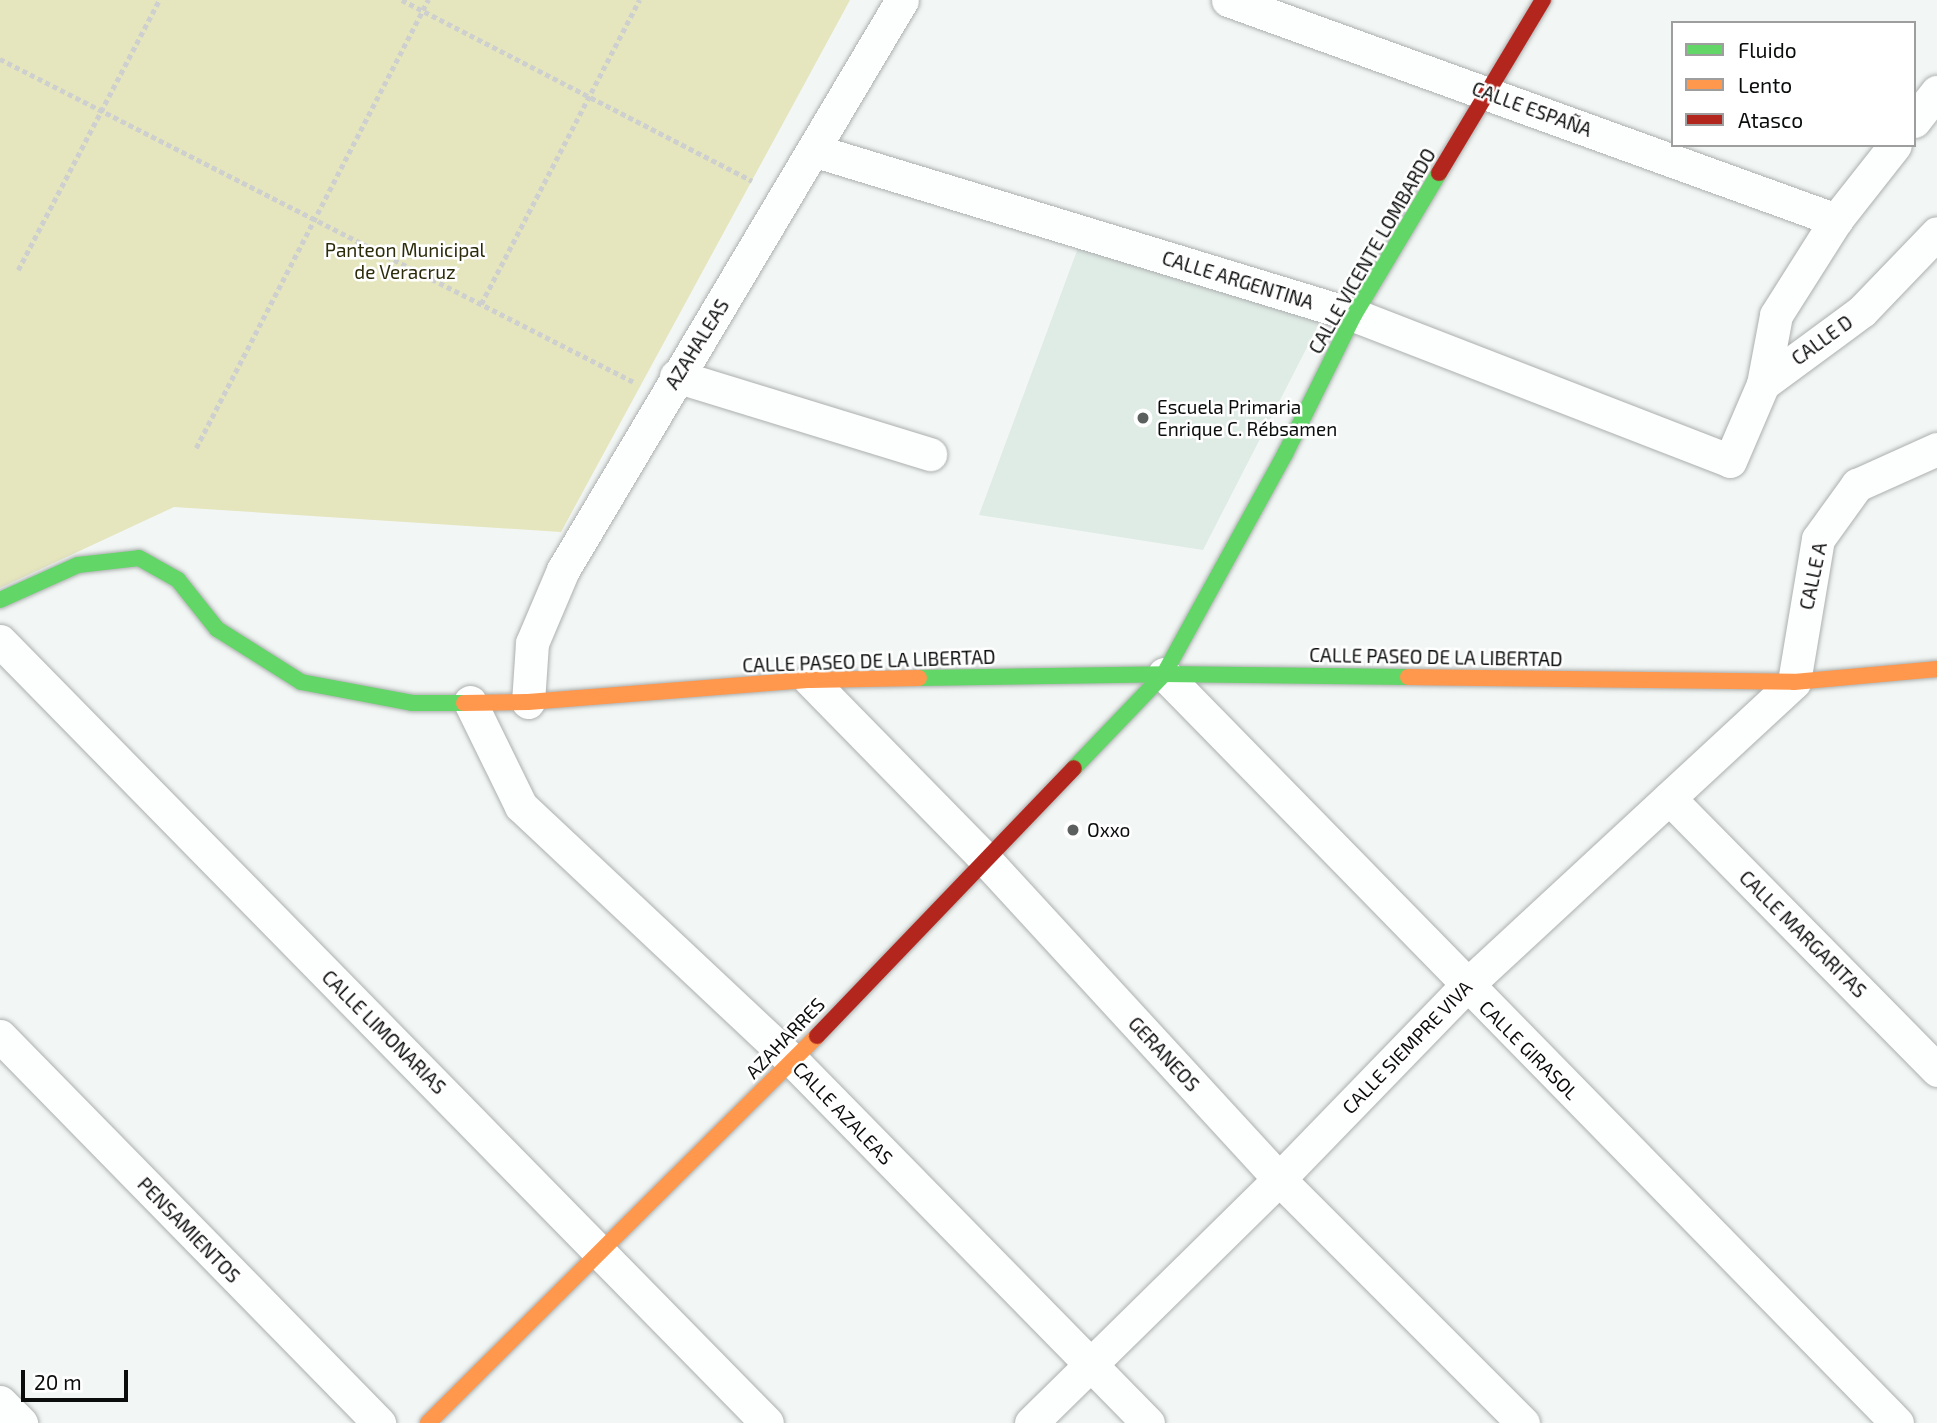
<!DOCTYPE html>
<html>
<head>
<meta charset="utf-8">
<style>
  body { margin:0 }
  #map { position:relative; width:1937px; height:1423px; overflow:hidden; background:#f2f7f5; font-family:"Exo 2",sans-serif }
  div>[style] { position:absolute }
  .built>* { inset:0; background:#dfebe5 }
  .green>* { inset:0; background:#e5e5be }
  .path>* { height:4.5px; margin-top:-2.25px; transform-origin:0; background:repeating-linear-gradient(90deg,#cecfcf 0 5px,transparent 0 8.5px) }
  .roads { filter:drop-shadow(0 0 2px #acafae) drop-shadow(0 0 2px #acafae) }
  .street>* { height:33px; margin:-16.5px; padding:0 16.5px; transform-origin:16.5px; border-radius:16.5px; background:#fdfefe }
  .fast>* { height:16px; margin:-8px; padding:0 8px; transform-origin:8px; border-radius:8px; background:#63d668 }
  .slow>* { height:16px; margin:-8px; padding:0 8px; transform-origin:8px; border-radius:8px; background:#ff974d }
  .jam>* { height:16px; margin:-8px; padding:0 8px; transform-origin:8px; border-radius:8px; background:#b3261e }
  .dots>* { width:19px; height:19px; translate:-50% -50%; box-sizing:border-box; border:4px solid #fff; border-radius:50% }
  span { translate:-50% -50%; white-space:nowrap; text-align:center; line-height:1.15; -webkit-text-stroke:5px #fff; paint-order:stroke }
  .street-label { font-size:19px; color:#0a0d0b }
  .park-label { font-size:19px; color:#2c2b0a }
  .poi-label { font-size:19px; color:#0a0d0b }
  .left { translate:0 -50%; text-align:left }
  .legend { position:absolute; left:1671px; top:21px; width:245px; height:126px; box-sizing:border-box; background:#fff; border:2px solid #9d9e9d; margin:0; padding:9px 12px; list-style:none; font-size:21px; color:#0a0d0b }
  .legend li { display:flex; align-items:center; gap:14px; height:35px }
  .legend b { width:35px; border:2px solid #9d9e9d }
  .scale { position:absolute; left:21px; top:1370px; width:107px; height:32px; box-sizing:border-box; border:4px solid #0a0d0b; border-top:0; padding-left:9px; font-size:21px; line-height:24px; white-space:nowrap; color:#0a0d0b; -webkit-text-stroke:5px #fff; paint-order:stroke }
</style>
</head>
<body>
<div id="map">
  <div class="built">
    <i style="clip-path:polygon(1078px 248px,1320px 322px,1203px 550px,979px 515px)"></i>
  </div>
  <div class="green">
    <i style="clip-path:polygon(0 0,850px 0,561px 532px,174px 507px,0 588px)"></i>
  </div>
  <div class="path">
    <i style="left:402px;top:0;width:394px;rotate:27.3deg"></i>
    <i style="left:0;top:59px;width:712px;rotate:27deg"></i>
    <i style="left:18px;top:270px;width:305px;rotate:-62.4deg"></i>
    <i style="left:481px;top:304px;width:343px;rotate:-62.5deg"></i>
    <i style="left:196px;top:448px;width:505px;rotate:-62.62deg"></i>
  </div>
  <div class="roads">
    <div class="street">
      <i style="left:1228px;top:0;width:647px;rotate:19.89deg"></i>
      <i style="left:1914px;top:121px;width:37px;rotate:-52deg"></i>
      <i style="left:816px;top:151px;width:562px;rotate:16.95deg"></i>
      <i style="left:1354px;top:315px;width:403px;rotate:21.2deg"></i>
      <i style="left:1730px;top:461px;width:84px;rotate:-66.8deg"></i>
      <i style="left:1763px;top:384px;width:123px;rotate:-36.4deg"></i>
      <i style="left:1862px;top:311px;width:108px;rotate:-46.1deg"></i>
      <i style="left:676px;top:376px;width:266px;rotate:17.1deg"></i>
      <i style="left:1763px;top:384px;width:70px;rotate:-79.3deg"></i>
      <i style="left:1776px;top:315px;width:112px;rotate:-57.7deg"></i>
      <i style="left:1836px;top:220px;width:95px;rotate:-51.8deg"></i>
      <i style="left:0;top:641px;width:1095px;rotate:45.55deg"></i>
      <i style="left:1164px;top:674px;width:1048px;rotate:45.62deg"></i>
      <i style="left:810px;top:680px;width:250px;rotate:45.6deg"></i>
      <i style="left:985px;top:859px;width:435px;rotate:47.4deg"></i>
      <i style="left:1279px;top:1179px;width:345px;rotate:45deg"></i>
      <i style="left:470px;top:702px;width:116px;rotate:63.9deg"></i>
      <i style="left:521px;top:806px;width:373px;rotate:43.2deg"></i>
      <i style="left:793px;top:1061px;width:507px;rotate:45.56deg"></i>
      <i style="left:528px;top:702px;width:59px;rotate:-86.1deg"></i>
      <i style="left:532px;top:643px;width:79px;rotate:-67deg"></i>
      <i style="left:563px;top:570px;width:663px;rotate:-59.26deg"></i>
      <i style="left:1669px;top:798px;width:382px;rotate:45.4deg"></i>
      <i style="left:0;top:1036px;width:542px;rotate:45.6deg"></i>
      <i style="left:0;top:1402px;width:30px;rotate:45deg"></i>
      <i style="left:1031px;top:1423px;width:348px;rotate:-44.5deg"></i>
      <i style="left:1279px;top:1179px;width:269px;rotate:-45.9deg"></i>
      <i style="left:1466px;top:986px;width:447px;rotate:-42.8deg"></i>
      <i style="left:1794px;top:682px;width:145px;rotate:-80.5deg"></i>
      <i style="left:1818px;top:539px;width:67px;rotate:-54.2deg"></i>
      <i style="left:1857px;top:485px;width:88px;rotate:-24.2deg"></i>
    </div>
    <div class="fast">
      <i style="left:0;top:600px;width:85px;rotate:-24.2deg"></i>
      <i style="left:78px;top:565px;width:61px;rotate:-6.5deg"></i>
      <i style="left:139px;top:558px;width:45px;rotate:29.4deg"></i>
      <i style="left:178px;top:580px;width:63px;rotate:51.5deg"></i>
      <i style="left:217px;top:629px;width:99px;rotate:32.2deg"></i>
      <i style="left:301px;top:682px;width:113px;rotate:10.7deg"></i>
      <i style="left:412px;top:703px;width:52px"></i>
      <i style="left:919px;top:678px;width:245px;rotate:-0.9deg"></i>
      <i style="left:1164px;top:674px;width:244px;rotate:0.7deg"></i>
      <i style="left:1074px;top:768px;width:130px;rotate:-46.2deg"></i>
      <i style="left:1164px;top:674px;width:251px;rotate:-61.2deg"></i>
      <i style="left:1285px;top:454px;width:155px;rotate:-63.6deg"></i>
      <i style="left:1354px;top:315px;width:165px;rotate:-59.1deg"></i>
    </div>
    <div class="slow">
      <i style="left:1408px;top:677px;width:386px;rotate:0.7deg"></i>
      <i style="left:1794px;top:682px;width:144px;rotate:-5.2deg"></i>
      <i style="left:464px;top:703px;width:64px;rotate:-0.9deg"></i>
      <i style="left:528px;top:702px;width:283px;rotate:-4.5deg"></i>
      <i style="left:810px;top:680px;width:109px;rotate:-1.1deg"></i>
      <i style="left:428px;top:1423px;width:549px;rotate:-44.85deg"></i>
    </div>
    <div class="jam">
      <i style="left:1439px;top:173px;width:202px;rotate:-59deg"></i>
      <i style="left:817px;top:1036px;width:371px;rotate:-46.2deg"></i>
    </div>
  </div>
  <div class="dots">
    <i style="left:1143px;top:418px;background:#5b5f5d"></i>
    <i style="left:1073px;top:830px;background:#5b5f5d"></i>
  </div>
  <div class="street-label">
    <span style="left:1532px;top:109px;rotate:20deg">CALLE ESPAÑA</span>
    <span style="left:1372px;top:251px;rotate:-60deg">CALLE VICENTE LOMBARDO</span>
    <span style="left:1238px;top:280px;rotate:17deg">CALLE ARGENTINA</span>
    <span style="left:1822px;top:340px;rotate:-36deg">CALLE D</span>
    <span style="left:697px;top:344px;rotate:-58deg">AZAHALEAS</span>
    <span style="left:1813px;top:576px;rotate:-78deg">CALLE A</span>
    <span style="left:1436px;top:657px;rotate:1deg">CALLE PASEO DE LA LIBERTAD</span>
    <span style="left:869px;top:661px;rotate:-2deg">CALLE PASEO DE LA LIBERTAD</span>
    <span style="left:1803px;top:934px;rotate:45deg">CALLE MARGARITAS</span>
    <span style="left:384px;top:1032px;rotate:45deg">CALLE LIMONARIAS</span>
    <span style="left:785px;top:1038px;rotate:-46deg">AZAHARRES</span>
    <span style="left:1407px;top:1047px;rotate:-46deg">CALLE SIEMPRE VIVA</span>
    <span style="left:1529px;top:1050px;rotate:45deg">CALLE GIRASOL</span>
    <span style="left:1164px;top:1054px;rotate:47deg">GERANEOS</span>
    <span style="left:843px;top:1113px;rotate:46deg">CALLE AZALEAS</span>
    <span style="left:189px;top:1230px;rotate:46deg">PENSAMIENTOS</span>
  </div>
  <div class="park-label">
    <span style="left:405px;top:261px">Panteon Municipal<br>de Veracruz</span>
  </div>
  <div class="poi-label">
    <span class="left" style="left:1157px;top:418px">Escuela Primaria<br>Enrique C. Rébsamen</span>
    <span class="left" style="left:1087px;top:830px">Oxxo</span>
  </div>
  <ul class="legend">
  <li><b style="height:9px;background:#63d668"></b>Fluido</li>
  <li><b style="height:9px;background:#ff974d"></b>Lento</li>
  <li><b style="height:9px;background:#b3261e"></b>Atasco</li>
  </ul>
  <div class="scale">20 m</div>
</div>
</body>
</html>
